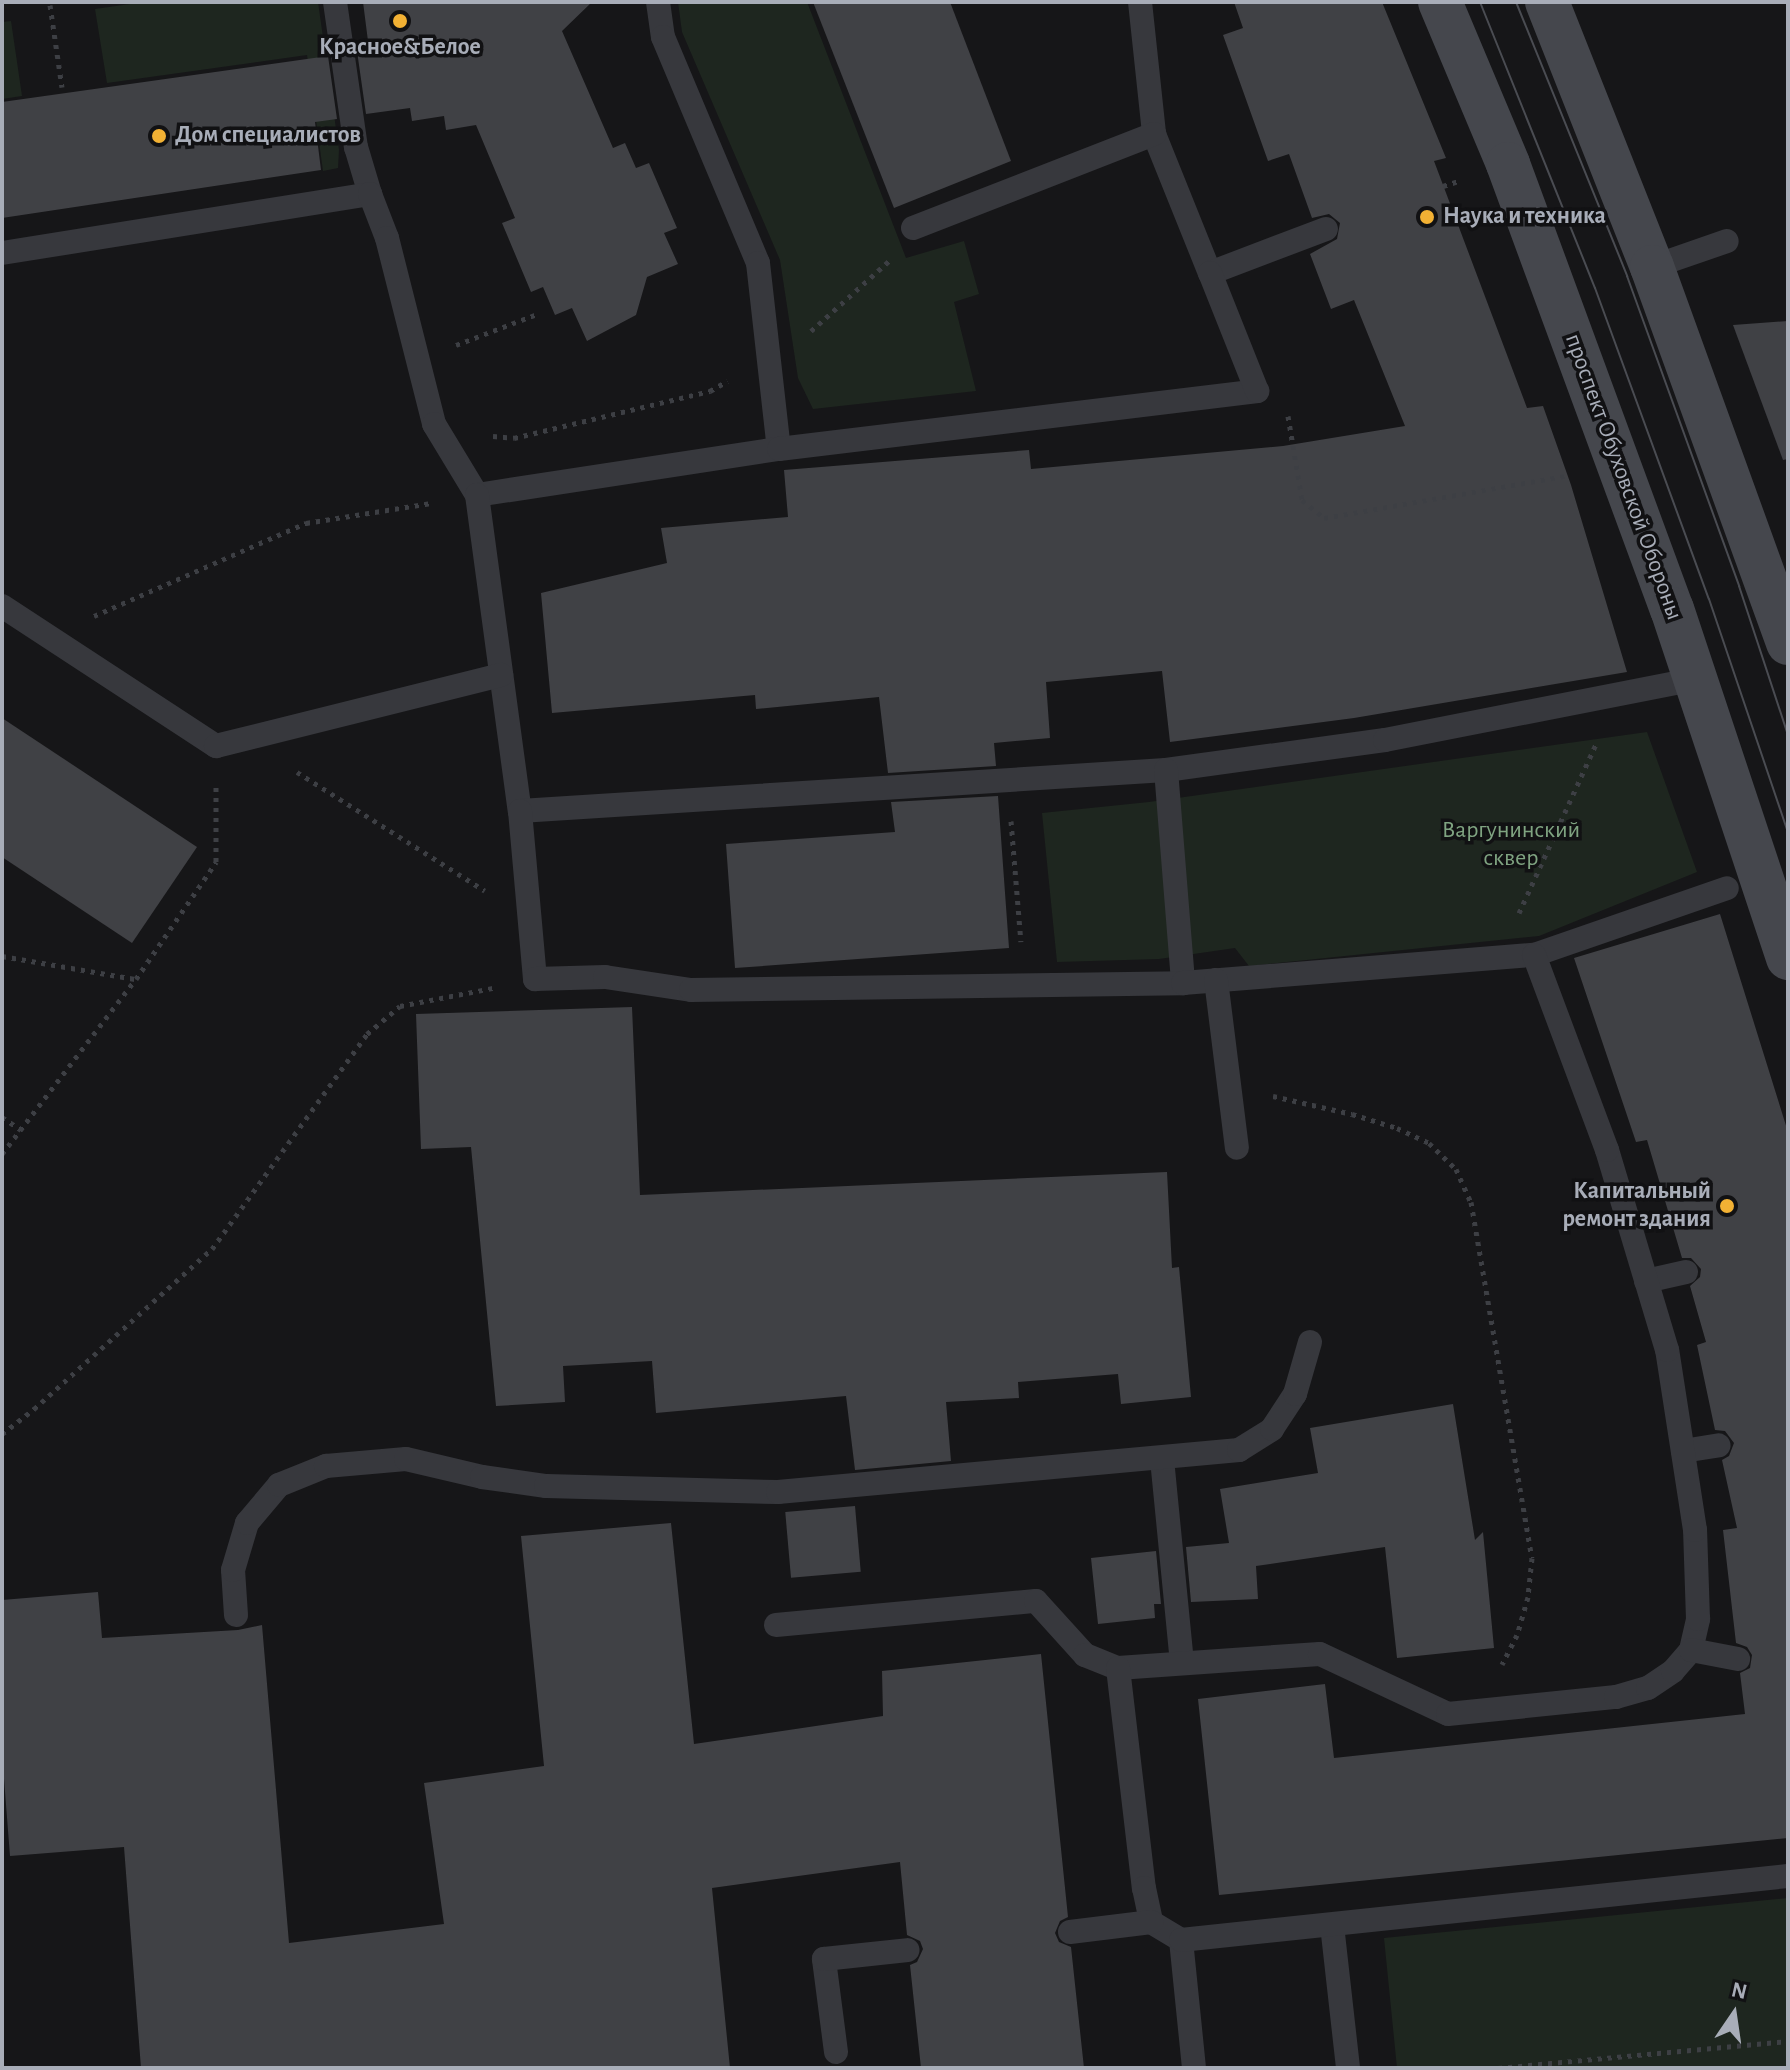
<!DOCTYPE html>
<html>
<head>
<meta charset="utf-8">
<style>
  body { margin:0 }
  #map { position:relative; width:1790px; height:2070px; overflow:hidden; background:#161618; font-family:"Alegreya Sans",sans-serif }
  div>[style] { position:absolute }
  .green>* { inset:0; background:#1e261f }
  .building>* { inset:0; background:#404145; transform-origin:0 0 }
  .path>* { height:5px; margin-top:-2.5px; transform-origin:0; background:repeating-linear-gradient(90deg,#3d3f44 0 4px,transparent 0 10px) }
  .service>* { height:24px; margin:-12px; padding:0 12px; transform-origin:12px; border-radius:12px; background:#37383d }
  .secondary>* { height:44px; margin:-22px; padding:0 22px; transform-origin:22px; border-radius:22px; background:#45474d }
  .tram>* { height:2px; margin:-1px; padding:0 1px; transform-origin:1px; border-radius:1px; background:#4a4c52 }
  .dots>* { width:22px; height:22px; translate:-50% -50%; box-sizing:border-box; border:4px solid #111113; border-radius:50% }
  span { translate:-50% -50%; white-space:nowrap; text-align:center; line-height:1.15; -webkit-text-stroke:7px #111113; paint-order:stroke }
  .poi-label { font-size:24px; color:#a8adb8; font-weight:700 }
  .left { translate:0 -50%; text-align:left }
  .right { translate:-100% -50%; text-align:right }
  .street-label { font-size:24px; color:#a8adb8 }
  .park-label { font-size:24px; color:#7fa381 }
  .frame { position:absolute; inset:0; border:4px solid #a8adb8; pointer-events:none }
  .north { position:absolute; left:1694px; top:1974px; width:80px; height:80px; -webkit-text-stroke:6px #111113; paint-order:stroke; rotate:13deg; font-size:22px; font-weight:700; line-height:32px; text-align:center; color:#a8adb8 }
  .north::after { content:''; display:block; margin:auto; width:28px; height:36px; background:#a8adb8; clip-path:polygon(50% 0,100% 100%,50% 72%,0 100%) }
</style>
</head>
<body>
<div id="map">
  <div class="green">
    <i style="clip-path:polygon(144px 2px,318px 2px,339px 150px,338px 168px,323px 171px,307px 55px,107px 83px,95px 9px)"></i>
    <i style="clip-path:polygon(678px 2px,807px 2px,906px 258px,964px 241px,979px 294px,954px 302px,976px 391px,813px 409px,798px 378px,780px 260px,682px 32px)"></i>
    <i style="clip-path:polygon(11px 21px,22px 96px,2px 99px,2px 22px)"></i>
    <i style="clip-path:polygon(1647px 732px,1697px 872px,1539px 936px,1249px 966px,1235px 948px,1159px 959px,1057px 962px,1042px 813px,1149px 802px)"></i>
    <i style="clip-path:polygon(1788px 1898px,1788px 2068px,1397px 2068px,1384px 1938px)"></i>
  </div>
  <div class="building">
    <i style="clip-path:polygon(363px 2px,592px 2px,562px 31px,613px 148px,625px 143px,636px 168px,649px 163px,677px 228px,664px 233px,678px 264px,647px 277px,636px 315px,587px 341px,572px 308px,555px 315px,543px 287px,531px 292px,502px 223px,515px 218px,476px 125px,446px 130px,444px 116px,412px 121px,410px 108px,366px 114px,357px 51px,369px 49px)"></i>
    <i style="clip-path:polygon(813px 2px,950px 2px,1011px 161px,894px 208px)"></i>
    <i style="clip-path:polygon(1234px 2px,1382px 2px,1446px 158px,1434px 161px,1527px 408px,1543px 406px,1571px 485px,1627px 672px,1354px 718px,1170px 742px,1162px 671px,1046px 682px,1050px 738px,994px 743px,996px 766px,888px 773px,879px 697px,756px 709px,755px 695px,552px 713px,541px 593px,667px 563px,661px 528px,788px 517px,784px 470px,1029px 450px,1031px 469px,1283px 446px,1405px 426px,1354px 300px,1331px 309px,1310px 254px,1337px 239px,1340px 223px,1329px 214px,1312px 218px,1289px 154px,1268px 161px,1223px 35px,1243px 28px)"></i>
    <i style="clip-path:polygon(328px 56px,337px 119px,315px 122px,321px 170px,2px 218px,2px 102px)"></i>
    <i style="clip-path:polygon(1788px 321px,1788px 459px,1783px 460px,1733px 325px)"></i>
    <i style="clip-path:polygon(2px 718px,197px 847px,132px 943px,2px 857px)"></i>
    <i style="clip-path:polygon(998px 796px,1009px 948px,735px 968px,726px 844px,895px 832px,891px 802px)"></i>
    <i style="clip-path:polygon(1720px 914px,1788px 1132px,1788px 1838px,1219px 1895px,1198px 1699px,1325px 1684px,1334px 1758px,1745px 1714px,1740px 1673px,1750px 1668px,1752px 1655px,1747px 1647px,1736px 1643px,1723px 1530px,1737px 1528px,1722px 1460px,1729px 1456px,1734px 1443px,1725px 1431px,1715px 1430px,1697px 1345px,1706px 1342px,1690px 1286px,1700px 1277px,1701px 1269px,1691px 1258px,1682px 1258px,1647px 1140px,1636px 1142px,1574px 958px)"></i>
    <i style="clip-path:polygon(632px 1007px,640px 1195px,1167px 1172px,1172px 1268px,1179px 1267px,1191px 1397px,1121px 1404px,1118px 1374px,1018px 1382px,1019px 1398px,946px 1402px,951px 1461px,855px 1470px,846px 1396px,656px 1413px,652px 1361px,563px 1366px,565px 1402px,496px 1406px,471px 1147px,421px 1149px,416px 1014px)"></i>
    <i style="clip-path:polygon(1453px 1404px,1475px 1540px,1483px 1532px,1494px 1648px,1397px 1658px,1385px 1547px,1256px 1566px,1258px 1599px,1191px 1602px,1186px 1547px,1229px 1543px,1220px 1489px,1318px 1473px,1310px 1428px)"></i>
    <i style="left:855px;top:1506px;width:66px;height:70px;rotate:85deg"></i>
    <i style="clip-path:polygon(671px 1523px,694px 1744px,883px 1716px,882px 1671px,1041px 1654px,1068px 1917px,1060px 1921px,1055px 1933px,1059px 1942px,1071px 1947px,1084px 2068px,921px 2068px,910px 1965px,917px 1962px,923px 1949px,920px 1941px,907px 1935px,900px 1862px,712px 1888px,730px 2068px,141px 2068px,124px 1847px,10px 1856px,2px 1753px,2px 1600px,98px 1592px,102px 1638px,238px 1630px,262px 1625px,289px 1943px,444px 1924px,424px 1783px,544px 1766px,521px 1536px)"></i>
    <i style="clip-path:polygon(1156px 1551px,1161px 1604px,1154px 1604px,1155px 1618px,1098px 1624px,1091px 1558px)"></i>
  </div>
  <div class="path">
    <i style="left:50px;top:5px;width:83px;rotate:81.7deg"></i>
    <i style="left:1443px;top:186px;width:16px;rotate:-18deg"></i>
    <i style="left:811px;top:331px;width:106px;rotate:-41.9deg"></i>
    <i style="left:456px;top:345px;width:87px;rotate:-20.9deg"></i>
    <i style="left:1288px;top:416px;width:85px;rotate:80.5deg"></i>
    <i style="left:1302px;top:500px;width:28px;rotate:39deg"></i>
    <i style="left:1324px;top:518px;width:245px;rotate:-9.9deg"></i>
    <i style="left:493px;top:436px;width:21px;rotate:5deg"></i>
    <i style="left:514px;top:438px;width:202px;rotate:-13.5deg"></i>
    <i style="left:710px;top:391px;width:20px;rotate:-30deg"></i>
    <i style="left:94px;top:616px;width:232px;rotate:-23.7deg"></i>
    <i style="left:306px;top:523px;width:127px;rotate:-9.1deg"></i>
    <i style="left:297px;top:772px;width:222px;rotate:32.3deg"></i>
    <i style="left:1011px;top:821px;width:121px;rotate:85.3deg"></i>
    <i style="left:1519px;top:913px;width:186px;rotate:-65.5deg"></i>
    <i style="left:2px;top:956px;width:135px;rotate:9.8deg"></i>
    <i style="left:1273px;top:1096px;width:81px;rotate:12.8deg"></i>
    <i style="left:1352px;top:1114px;width:47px;rotate:17.3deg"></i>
    <i style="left:1397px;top:1128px;width:35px;rotate:25deg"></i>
    <i style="left:1429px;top:1143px;width:37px;rotate:44deg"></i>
    <i style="left:1456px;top:1169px;width:36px;rotate:66deg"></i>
    <i style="left:1471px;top:1202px;width:361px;rotate:80.3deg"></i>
    <i style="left:1532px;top:1558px;width:39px;rotate:96deg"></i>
    <i style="left:1528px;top:1597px;width:40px;rotate:106deg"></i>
    <i style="left:1517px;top:1635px;width:33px;rotate:117deg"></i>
    <i style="left:2px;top:1117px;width:23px;rotate:34deg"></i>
    <i style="left:2px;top:1154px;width:220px;rotate:-52.6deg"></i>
    <i style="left:136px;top:979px;width:142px;rotate:-55.6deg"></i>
    <i style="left:216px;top:862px;width:75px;rotate:-90deg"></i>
    <i style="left:2px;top:1434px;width:41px;rotate:-38deg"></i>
    <i style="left:34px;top:1409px;width:239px;rotate:-42deg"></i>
    <i style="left:212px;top:1249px;width:265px;rotate:-54.2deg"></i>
    <i style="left:367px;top:1034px;width:43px;rotate:-40.3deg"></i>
    <i style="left:400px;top:1006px;width:95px;rotate:-11deg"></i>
    <i style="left:1498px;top:2068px;width:291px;rotate:-5.3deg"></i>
  </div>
  <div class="service">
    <i style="left:335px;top:2px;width:147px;rotate:81.8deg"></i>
    <i style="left:356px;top:147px;width:49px;rotate:73.4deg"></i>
    <i style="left:658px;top:2px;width:35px;rotate:82deg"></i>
    <i style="left:663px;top:37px;width:245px;rotate:67.2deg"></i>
    <i style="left:758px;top:263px;width:187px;rotate:83.6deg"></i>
    <i style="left:1140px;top:2px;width:133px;rotate:83.9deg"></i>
    <i style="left:1154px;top:134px;width:150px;rotate:68.1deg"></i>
    <i style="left:1210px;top:273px;width:124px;rotate:-20.8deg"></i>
    <i style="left:913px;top:228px;width:259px;rotate:-21.3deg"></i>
    <i style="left:2px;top:253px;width:373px;rotate:-9.1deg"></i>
    <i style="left:370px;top:194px;width:47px;rotate:68.9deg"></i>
    <i style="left:387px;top:238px;width:192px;rotate:75.8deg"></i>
    <i style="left:434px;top:424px;width:83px;rotate:58.8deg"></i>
    <i style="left:477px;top:495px;width:305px;rotate:-8.7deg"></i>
    <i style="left:779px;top:449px;width:482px;rotate:-6.9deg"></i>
    <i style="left:1257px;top:391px;width:127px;rotate:-111.7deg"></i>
    <i style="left:1652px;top:267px;width:79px;rotate:-19.1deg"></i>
    <i style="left:477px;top:495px;width:319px;rotate:82.3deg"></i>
    <i style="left:520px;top:811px;width:647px;rotate:-3.63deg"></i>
    <i style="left:1166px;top:770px;width:221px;rotate:-7.8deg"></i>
    <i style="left:1385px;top:740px;width:317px;rotate:-11.1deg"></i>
    <i style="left:2px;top:606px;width:256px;rotate:33.2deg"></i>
    <i style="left:216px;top:746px;width:294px;rotate:-14deg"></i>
    <i style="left:1166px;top:770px;width:214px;rotate:85.4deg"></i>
    <i style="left:520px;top:811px;width:169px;rotate:84.9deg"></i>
    <i style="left:535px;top:979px;width:70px;rotate:-1.6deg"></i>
    <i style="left:605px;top:977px;width:87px;rotate:8.6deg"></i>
    <i style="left:691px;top:990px;width:492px;rotate:-0.8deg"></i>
    <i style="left:1183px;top:983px;width:352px;rotate:-4.6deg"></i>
    <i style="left:1534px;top:955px;width:204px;rotate:-19.1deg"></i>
    <i style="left:1216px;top:980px;width:169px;rotate:82.9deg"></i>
    <i style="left:1646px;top:1281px;width:41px;rotate:-12.7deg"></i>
    <i style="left:1683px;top:1451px;width:36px;rotate:-9deg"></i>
    <i style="left:1162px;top:1459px;width:205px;rotate:84.4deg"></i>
    <i style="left:236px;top:1615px;width:45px;rotate:-93.8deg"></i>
    <i style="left:233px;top:1570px;width:49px;rotate:-73.4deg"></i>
    <i style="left:247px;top:1523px;width:50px;rotate:-49.9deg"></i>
    <i style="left:279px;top:1485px;width:51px;rotate:-22deg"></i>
    <i style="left:326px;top:1466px;width:80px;rotate:-5deg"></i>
    <i style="left:406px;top:1459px;width:78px;rotate:13.3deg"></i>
    <i style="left:482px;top:1477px;width:65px;rotate:8deg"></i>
    <i style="left:546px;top:1486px;width:232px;rotate:1.5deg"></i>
    <i style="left:778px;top:1492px;width:463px;rotate:-5.2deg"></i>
    <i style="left:1239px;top:1450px;width:39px;rotate:-32deg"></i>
    <i style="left:1272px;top:1429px;width:42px;rotate:-56.7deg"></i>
    <i style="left:1295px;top:1394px;width:54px;rotate:-73.9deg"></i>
    <i style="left:776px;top:1625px;width:261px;rotate:-5.3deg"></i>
    <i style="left:1036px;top:1601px;width:73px;rotate:47.8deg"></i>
    <i style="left:1085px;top:1655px;width:35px;rotate:22deg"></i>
    <i style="left:1118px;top:1668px;width:202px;rotate:-4deg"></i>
    <i style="left:1320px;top:1654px;width:141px;rotate:25.1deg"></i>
    <i style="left:1448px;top:1714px;width:169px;rotate:-5.8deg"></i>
    <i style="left:1616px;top:1697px;width:33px;rotate:-16deg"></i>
    <i style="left:1648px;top:1688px;width:30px;rotate:-34deg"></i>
    <i style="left:1673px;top:1671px;width:28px;rotate:-49deg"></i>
    <i style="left:1691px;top:1650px;width:32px;rotate:-77deg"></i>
    <i style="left:1698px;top:1619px;width:89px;rotate:-91.9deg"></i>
    <i style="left:1695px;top:1530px;width:182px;rotate:-98.8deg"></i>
    <i style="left:1667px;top:1350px;width:209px;rotate:-106.7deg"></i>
    <i style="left:1607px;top:1150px;width:208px;rotate:-110.5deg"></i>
    <i style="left:1691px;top:1650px;width:48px;rotate:10.8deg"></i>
    <i style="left:1118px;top:1668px;width:222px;rotate:83.3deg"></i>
    <i style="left:1144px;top:1888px;width:35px;rotate:78deg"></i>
    <i style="left:1151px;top:1922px;width:35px;rotate:31deg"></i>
    <i style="left:1181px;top:1940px;width:129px;rotate:84.2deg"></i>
    <i style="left:1332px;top:1925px;width:144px;rotate:83.6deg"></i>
    <i style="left:1070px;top:1932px;width:82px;rotate:-7deg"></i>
    <i style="left:1181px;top:1940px;width:610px;rotate:-6.02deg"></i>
    <i style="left:836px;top:2052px;width:94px;rotate:-97.4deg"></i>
    <i style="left:824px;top:1959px;width:84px;rotate:-6.1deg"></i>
  </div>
  <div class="secondary">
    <i style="left:1440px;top:2px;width:176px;rotate:67.2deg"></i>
    <i style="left:1508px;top:164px;width:474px;rotate:69.8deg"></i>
    <i style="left:1672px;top:609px;width:368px;rotate:71.6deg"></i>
    <i style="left:1547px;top:2px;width:285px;rotate:68.4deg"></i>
    <i style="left:1652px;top:267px;width:400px;rotate:70.1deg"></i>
  </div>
  <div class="tram">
    <i style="left:1480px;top:2px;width:308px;rotate:68.1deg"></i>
    <i style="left:1595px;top:288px;width:331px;rotate:69.9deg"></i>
    <i style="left:1709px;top:599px;width:247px;rotate:71.3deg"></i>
    <i style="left:1516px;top:2px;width:296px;rotate:67.9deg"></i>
    <i style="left:1627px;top:276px;width:330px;rotate:70.1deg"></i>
    <i style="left:1739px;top:586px;width:157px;rotate:71.8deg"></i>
  </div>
  <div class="dots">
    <i style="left:400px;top:21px;background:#f2b134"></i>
    <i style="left:159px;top:136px;background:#f2b134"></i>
    <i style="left:1427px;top:217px;background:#f2b134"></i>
    <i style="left:1727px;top:1206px;background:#f2b134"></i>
  </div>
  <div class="poi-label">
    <span style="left:400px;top:48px">Красное&amp;Белое</span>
    <span class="left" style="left:175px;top:136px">Дом специалистов</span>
    <span class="left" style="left:1443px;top:217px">Наука и техника</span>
    <span class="right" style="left:1711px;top:1206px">Капитальный<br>ремонт здания</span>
  </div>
  <div class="street-label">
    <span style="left:1623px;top:477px;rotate:70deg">проспект Обуховской Обороны</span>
  </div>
  <div class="park-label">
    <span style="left:1511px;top:845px">Варгунинский<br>сквер</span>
  </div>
  <div class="frame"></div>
  <div class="north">N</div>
</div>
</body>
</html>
